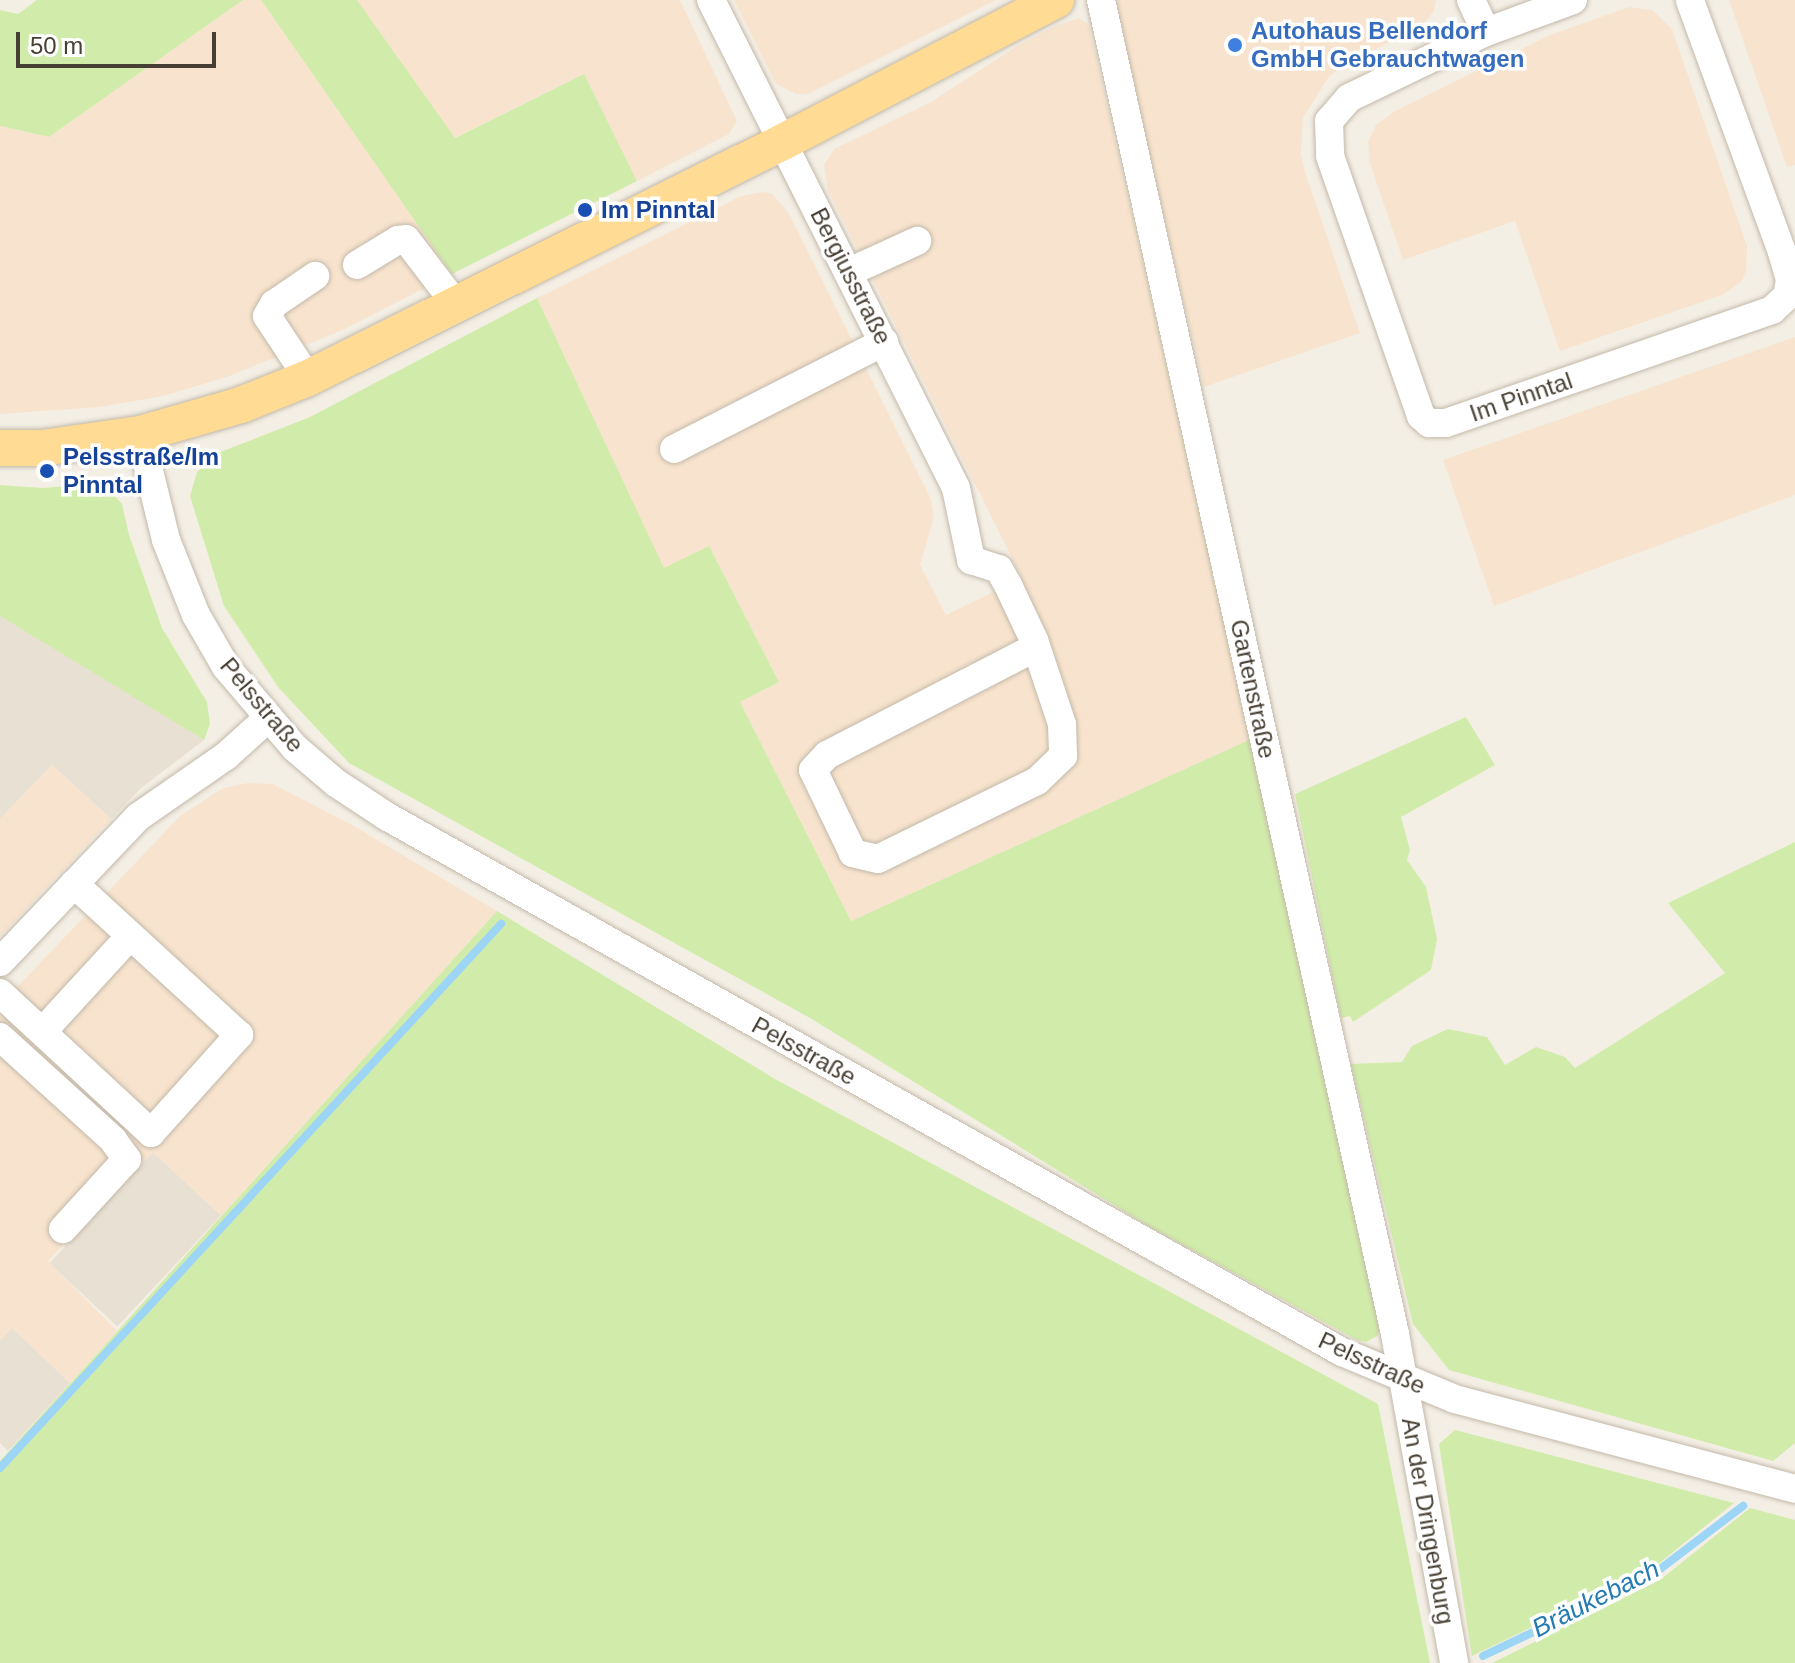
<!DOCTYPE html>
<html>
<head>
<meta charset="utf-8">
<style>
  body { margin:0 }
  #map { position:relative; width:1795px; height:1663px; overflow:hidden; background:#f4efe5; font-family:Helvetica,sans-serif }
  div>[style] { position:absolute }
  .residential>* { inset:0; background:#e8e1d3; transform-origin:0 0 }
  .commercial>* { inset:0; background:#f8e4ce }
  .green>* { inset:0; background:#d1ecaa }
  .stream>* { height:8px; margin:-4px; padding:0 4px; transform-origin:4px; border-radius:4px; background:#9cd5f6 }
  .roads { filter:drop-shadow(0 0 2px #c3b9aa) drop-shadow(0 0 2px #c3b9aa) }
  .minor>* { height:28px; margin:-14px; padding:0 14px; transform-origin:14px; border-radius:14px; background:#fff }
  .major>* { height:36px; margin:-18px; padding:0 18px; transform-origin:18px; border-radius:18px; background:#ffdb93 }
  .dots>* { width:22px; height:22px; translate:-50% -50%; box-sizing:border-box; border:4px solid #fff; border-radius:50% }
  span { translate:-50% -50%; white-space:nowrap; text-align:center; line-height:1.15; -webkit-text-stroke:7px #fff; paint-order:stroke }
  .shop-label { font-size:24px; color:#366cbe; font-weight:700 }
  .left { translate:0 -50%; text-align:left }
  .transit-label { font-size:24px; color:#164399; font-weight:700 }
  .street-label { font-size:24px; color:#473f34 }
  .water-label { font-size:26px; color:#247cb2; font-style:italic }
  .scale { position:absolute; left:16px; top:32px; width:200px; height:36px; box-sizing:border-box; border:4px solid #473f34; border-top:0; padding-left:10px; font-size:24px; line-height:28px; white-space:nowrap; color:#473f34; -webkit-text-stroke:6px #fff; paint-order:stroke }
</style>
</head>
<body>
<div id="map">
  <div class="residential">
    <i style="clip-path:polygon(0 616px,139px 698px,204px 740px,140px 789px,111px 819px,52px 765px,0 819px)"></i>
    <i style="left:153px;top:1152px;width:93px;height:152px;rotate:43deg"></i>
    <i style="clip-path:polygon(12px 1327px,70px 1383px,8px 1451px,0 1443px,0 1340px)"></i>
  </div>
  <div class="commercial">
    <i style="clip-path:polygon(243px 0,261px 0,452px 274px,345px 329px,227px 377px,163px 396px,100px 407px,0 414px,0 126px,49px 137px)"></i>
    <i style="clip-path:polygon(357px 0,680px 0,737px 121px,729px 134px,637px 181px,584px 74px,454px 138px)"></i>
    <i style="clip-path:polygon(734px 0,996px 0,808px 94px,796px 94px,776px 84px)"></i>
    <i style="clip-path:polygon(1118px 0,1436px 0,1434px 11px,1421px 27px,1347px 63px,1328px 78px,1303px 118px,1301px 153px,1304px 169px,1360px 333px,1204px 387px,1116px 10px)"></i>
    <i style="clip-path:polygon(1729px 0,1795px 0,1795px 165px,1787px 167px)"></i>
    <i style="clip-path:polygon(1629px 7px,1652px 10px,1672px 29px,1747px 246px,1746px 272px,1741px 282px,1722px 295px,1560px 351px,1515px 221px,1403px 260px,1370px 164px,1368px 142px,1376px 125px,1395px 111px,1550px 35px)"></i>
    <i style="clip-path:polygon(1079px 18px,1089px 25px,1251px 739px,851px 921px,740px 702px,779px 682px,709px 546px,664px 569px,537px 298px,741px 196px,764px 192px,772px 194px,788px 212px,931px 499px,934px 517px,920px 565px,946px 615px,1022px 578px,828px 190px,824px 165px,834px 149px,931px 102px,1014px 48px,1053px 27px)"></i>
    <i style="clip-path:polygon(1795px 337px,1795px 495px,1494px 606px,1443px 460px)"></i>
    <i style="clip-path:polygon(52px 765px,111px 819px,0 936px,0 819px)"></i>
    <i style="clip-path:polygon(248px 783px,273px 784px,352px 825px,497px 911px,221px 1216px,153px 1152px,48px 1261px,117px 1331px,70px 1383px,12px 1328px,0 1340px,0 1005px,180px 816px,223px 788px)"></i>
  </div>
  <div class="green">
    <i style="clip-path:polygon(37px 0,243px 0,49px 137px,0 126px,0 10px,18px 14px)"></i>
    <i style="clip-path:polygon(261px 0,357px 0,455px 138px,584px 74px,637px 181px,452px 274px)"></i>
    <i style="clip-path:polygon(537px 298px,664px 568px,709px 546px,779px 682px,740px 702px,851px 921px,1251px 739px,1381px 1327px,1377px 1336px,1366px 1342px,1357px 1340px,1150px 1227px,810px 1018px,349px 763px,278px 687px,224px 606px,190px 496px,197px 472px,218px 453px,310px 417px)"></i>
    <i style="clip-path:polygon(95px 484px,106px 486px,122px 504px,129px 535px,162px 628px,207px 702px,210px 724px,204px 740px,0 616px,0 485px,42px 488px)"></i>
    <i style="clip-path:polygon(1466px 717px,1495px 765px,1401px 817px,1410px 850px,1407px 860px,1426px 887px,1437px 939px,1431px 970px,1353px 1022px,1350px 1016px,1341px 1018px,1295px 794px)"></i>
    <i style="clip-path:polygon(1795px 842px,1795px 1443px,1773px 1461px,1449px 1370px,1413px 1324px,1351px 1064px,1402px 1062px,1412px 1046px,1448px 1029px,1487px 1037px,1505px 1065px,1536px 1047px,1565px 1057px,1575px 1068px,1725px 973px,1668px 903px)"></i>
    <i style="clip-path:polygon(497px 911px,775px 1079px,1378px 1404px,1430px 1663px,0 1663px,0 1461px)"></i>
    <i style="clip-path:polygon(1455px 1430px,1734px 1503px,1652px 1569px,1472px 1656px,1439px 1444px)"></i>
    <i style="clip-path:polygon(1750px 1508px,1795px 1520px,1795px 1663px,1492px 1663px,1660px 1580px)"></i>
  </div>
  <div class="stream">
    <i style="left:0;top:1468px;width:740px;rotate:-47.36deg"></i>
    <i style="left:1483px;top:1656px;width:186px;rotate:-25.5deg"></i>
    <i style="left:1651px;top:1576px;width:116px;rotate:-37.3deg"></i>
  </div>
  <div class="roads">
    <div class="minor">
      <i style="left:711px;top:0;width:546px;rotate:63.34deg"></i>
      <i style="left:956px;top:488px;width:74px;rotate:78.2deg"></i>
      <i style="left:971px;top:560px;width:29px;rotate:18deg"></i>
      <i style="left:999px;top:569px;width:18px;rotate:61deg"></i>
      <i style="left:1008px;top:585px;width:61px;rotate:64.7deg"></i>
      <i style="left:1034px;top:640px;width:89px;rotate:71.6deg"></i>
      <i style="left:1062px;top:724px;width:32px;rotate:88deg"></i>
      <i style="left:1063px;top:756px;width:36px;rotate:136deg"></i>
      <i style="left:1037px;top:781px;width:177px;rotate:153.9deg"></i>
      <i style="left:878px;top:859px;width:26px;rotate:-167deg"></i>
      <i style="left:853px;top:853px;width:92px;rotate:-115.7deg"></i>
      <i style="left:813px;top:770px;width:21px;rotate:-47deg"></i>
      <i style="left:827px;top:755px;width:235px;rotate:-27.3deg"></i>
      <i style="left:1101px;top:0;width:1366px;rotate:77.57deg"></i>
      <i style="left:1395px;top:1334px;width:334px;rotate:79.8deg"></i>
      <i style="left:1471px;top:0;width:35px;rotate:65deg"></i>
      <i style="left:1573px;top:0;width:93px;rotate:159.8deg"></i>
      <i style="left:1486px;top:32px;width:152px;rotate:154.3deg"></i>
      <i style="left:1349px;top:98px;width:30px;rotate:131deg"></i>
      <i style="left:1329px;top:121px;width:35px;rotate:88deg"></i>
      <i style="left:1330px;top:156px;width:275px;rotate:70.7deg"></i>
      <i style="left:1421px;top:416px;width:11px;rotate:41deg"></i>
      <i style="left:1429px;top:423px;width:17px"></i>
      <i style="left:1446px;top:423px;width:345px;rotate:-19.1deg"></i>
      <i style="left:1772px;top:310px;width:21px;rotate:-43deg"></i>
      <i style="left:1787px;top:296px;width:16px;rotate:-79deg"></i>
      <i style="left:1790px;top:280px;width:29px;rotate:-106deg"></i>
      <i style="left:1782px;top:252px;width:268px;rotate:-110.1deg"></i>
      <i style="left:357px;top:265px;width:48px;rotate:-31.4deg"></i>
      <i style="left:398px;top:240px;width:8px;rotate:-7deg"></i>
      <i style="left:406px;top:239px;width:84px;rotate:52.7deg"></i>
      <i style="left:849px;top:272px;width:75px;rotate:-24.5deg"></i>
      <i style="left:308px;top:378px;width:74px;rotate:-123.5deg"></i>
      <i style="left:267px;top:316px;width:14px;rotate:-60deg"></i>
      <i style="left:274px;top:304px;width:50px;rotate:-34.3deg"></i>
      <i style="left:140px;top:434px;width:109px;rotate:76.2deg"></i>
      <i style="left:166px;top:540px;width:81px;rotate:68.2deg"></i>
      <i style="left:196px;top:615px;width:60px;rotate:60deg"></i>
      <i style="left:226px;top:667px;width:106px;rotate:49.6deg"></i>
      <i style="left:295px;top:748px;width:54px;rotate:40.5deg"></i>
      <i style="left:336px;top:783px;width:60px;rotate:33.4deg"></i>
      <i style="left:386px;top:816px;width:1096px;rotate:29.28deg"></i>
      <i style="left:1342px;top:1352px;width:122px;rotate:22.6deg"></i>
      <i style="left:1455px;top:1399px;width:352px;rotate:14.8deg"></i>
      <i style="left:674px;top:449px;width:236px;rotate:-27deg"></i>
      <i style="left:0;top:962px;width:200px;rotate:-46.4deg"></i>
      <i style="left:138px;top:817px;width:107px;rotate:-34.7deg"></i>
      <i style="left:226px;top:756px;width:55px;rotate:-42.1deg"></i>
      <i style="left:0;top:993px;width:206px;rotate:42.8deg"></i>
      <i style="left:151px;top:1133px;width:132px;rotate:-48.1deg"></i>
      <i style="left:239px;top:1035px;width:224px;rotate:-137.5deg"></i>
      <i style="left:43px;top:1031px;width:127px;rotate:-47.5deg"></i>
      <i style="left:0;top:1037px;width:153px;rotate:42.3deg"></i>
      <i style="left:113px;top:1140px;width:24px;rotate:54deg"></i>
      <i style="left:127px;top:1159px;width:95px;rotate:132.4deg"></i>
    </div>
    <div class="major">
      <i style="left:0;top:448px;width:42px"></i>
      <i style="left:42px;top:448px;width:99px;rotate:-8.1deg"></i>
      <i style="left:140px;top:434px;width:105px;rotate:-16deg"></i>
      <i style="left:241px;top:405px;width:72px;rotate:-21.9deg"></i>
      <i style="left:308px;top:378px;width:530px;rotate:-26.42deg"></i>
      <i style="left:783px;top:142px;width:308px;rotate:-27.5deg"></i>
    </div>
  </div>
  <div class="dots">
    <i style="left:1235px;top:45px;background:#3f7fe0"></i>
    <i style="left:585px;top:210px;background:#1a4fb4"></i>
    <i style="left:47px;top:471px;background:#1a4fb4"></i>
  </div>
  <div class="shop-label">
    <span class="left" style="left:1251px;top:45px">Autohaus Bellendorf<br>GmbH Gebrauchtwagen</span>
  </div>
  <div class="transit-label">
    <span class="left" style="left:601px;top:210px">Im Pinntal</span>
    <span class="left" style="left:63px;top:471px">Pelsstraße/Im<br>Pinntal</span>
  </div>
  <div class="street-label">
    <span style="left:851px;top:276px;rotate:63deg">Bergiusstraße</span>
    <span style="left:1521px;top:397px;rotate:-19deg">Im Pinntal</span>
    <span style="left:1253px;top:689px;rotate:78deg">Gartenstraße</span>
    <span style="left:262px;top:705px;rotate:50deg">Pelsstraße</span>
    <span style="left:804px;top:1051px;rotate:29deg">Pelsstraße</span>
    <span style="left:1372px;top:1363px;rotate:25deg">Pelsstraße</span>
    <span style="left:1428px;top:1521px;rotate:80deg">An der Dringenburg</span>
  </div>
  <div class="water-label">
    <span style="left:1596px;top:1599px;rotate:-27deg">Bräukebach</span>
  </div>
  <div class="scale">50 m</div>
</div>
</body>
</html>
